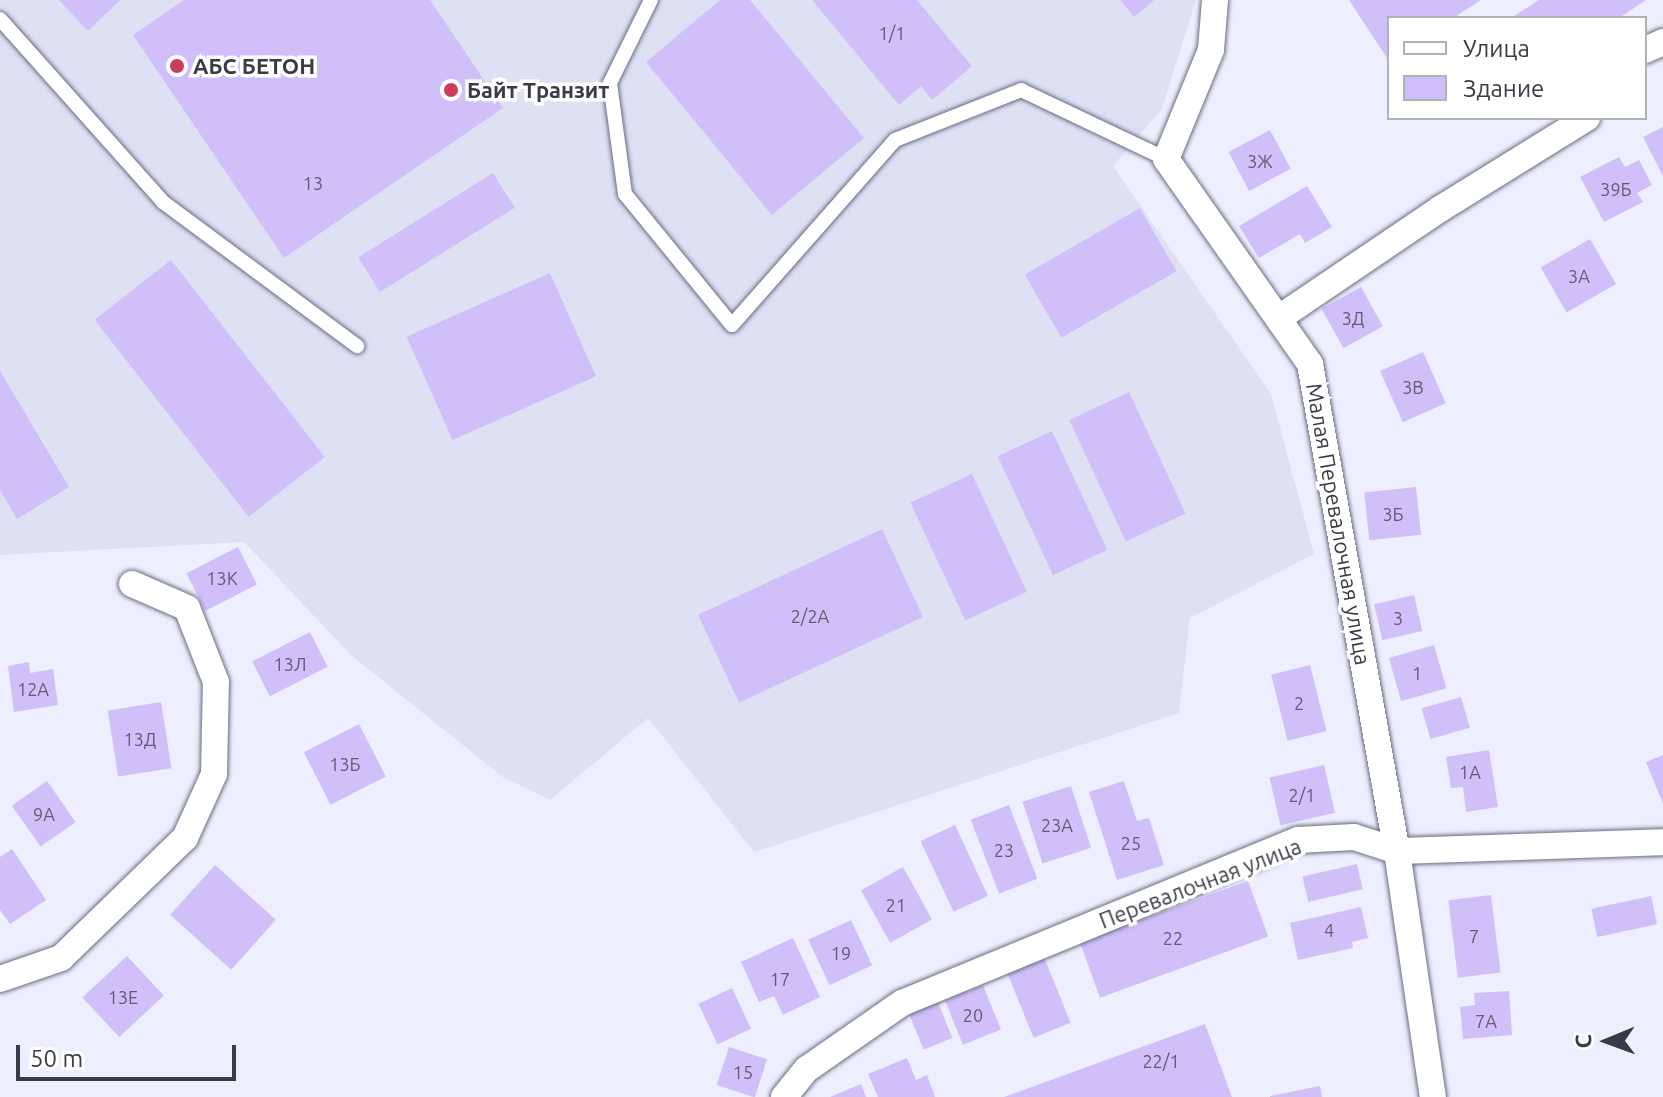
<!DOCTYPE html>
<html>
<head>
<meta charset="utf-8">
<style>
  body { margin:0 }
  #map { position:relative; width:1663px; height:1097px; overflow:hidden; background:#edeffe; font-family:Ubuntu,sans-serif }
  div>[style] { position:absolute }
  .built>* { inset:0; background:#dee1f4 }
  .building>* { inset:0; background:#d1bffa; transform-origin:0 0 }
  .roads { filter:drop-shadow(0 0 2px #6a6c81) drop-shadow(0 0 2px #6a6c81) }
  .service>* { height:14px; margin:-7px; padding:0 7px; transform-origin:7px; border-radius:7px; background:#fff }
  .minor>* { height:26px; margin:-13px; padding:0 13px; transform-origin:13px; border-radius:13px; background:#fff }
  .dots>* { width:22px; height:22px; translate:-50% -50%; box-sizing:border-box; border:4px solid #fff; border-radius:50% }
  span { translate:-50% -50%; white-space:nowrap; text-align:center; line-height:1.15; -webkit-text-stroke:7px #fff; paint-order:stroke }
  .number-label { font-size:18px; color:#605c72 }
  .number-label span { -webkit-text-stroke-width:0 }
  .poi-label { font-size:22px; color:#3a3b45; font-weight:700 }
  .left { translate:0 -50%; text-align:left }
  .street-label { font-size:22px; color:#3a3b45 }
  .legend { position:absolute; left:1387px; top:16px; width:260px; height:104px; box-sizing:border-box; background:#fff; border:2px solid #b0b1b5; margin:0; padding:10px 14px; list-style:none; font-size:24px; color:#3a3b45 }
  .legend li { display:flex; align-items:center; gap:16px; height:40px }
  .legend b { width:40px; border:2px solid #b0b1b5 }
  .north { position:absolute; left:1567px; top:1001px; width:80px; height:80px; -webkit-text-stroke:6px #fff; paint-order:stroke; rotate:269deg; font-size:22px; font-weight:700; line-height:32px; text-align:center; color:#3a3b45 }
  .north::after { content:''; display:block; margin:auto; width:28px; height:36px; background:#3a3b45; clip-path:polygon(50% 0,100% 100%,50% 72%,0 100%) }
  .scale { position:absolute; left:16px; top:1045px; width:220px; height:36px; box-sizing:border-box; border:4px solid #3a3b45; border-top:0; padding-left:10px; font-size:24px; line-height:28px; white-space:nowrap; color:#3a3b45; -webkit-text-stroke:6px #fff; paint-order:stroke }
</style>
</head>
<body>
<div id="map">
  <div class="built">
    <i style="clip-path:polygon(0 0,1196px 0,1162px 109px,1113px 166px,1271px 394px,1314px 554px,1190px 618px,1179px 713px,754px 852px,648px 718px,550px 800px,501px 776px,351px 655px,244px 542px,0 555px)"></i>
  </div>
  <div class="building">
    <i style="clip-path:polygon(59px 0,120px 0,88px 31px)"></i>
    <i style="clip-path:polygon(184px 0,430px 0,503px 108px,284px 258px,133px 35px)"></i>
    <i style="clip-path:polygon(720px 0,750px 0,864px 138px,772px 215px,646px 62px)"></i>
    <i style="clip-path:polygon(812px 0,917px 0,972px 66px,932px 100px,921px 86px,899px 105px)"></i>
    <i style="clip-path:polygon(1120px 0,1154px 0,1134px 17px)"></i>
    <i style="clip-path:polygon(1349px 0,1481px 0,1453px 18px,1389px 18px,1389px 61px)"></i>
    <i style="clip-path:polygon(1539px 0,1646px 0,1619px 18px,1511px 18px)"></i>
    <i style="clip-path:polygon(1663px 127px,1663px 176px,1643px 137px)"></i>
    <i style="left:1270px;top:130px;width:44px;height:47px;rotate:62deg"></i>
    <i style="clip-path:polygon(1619px 157px,1625px 167px,1639px 160px,1652px 185px,1637px 193px,1643px 202px,1604px 222px,1580px 177px)"></i>
    <i style="left:493px;top:173px;width:41px;height:159px;rotate:58deg"></i>
    <i style="clip-path:polygon(1307px 186px,1332px 227px,1305px 243px,1300px 234px,1259px 258px,1239px 226px)"></i>
    <i style="left:1140px;top:208px;width:73px;height:133px;rotate:60deg"></i>
    <i style="left:1590px;top:239px;width:52px;height:57px;rotate:60deg"></i>
    <i style="left:171px;top:260px;width:250px;height:97px;rotate:52deg"></i>
    <i style="left:550px;top:273px;width:113px;height:157px;rotate:66deg"></i>
    <i style="left:1361px;top:287px;width:45px;height:45px;rotate:61deg"></i>
    <i style="left:1423px;top:352px;width:56px;height:47px;rotate:66deg"></i>
    <i style="clip-path:polygon(0 371px,69px 487px,17px 519px,0 490px)"></i>
    <i style="left:1129px;top:392px;width:134px;height:66px;rotate:65deg"></i>
    <i style="left:1052px;top:431px;width:131px;height:60px;rotate:65deg"></i>
    <i style="left:972px;top:474px;width:130px;height:68px;rotate:65deg"></i>
    <i style="left:1416px;top:487px;width:48px;height:52px;rotate:84deg"></i>
    <i style="left:882px;top:529px;width:97px;height:203px;rotate:65deg"></i>
    <i style="left:238px;top:547px;width:42px;height:58px;rotate:63deg"></i>
    <i style="left:1414px;top:595px;width:37px;height:41px;rotate:77deg"></i>
    <i style="left:310px;top:632px;width:39px;height:65px;rotate:63deg"></i>
    <i style="left:1434px;top:645px;width:45px;height:47px;rotate:74deg"></i>
    <i style="clip-path:polygon(29px 662px,30px 673px,53px 669px,58px 705px,14px 712px,8px 666px)"></i>
    <i style="left:1310px;top:665px;width:68px;height:40px;rotate:76deg"></i>
    <i style="left:1461px;top:697px;width:32px;height:41px;rotate:74deg"></i>
    <i style="left:161px;top:702px;width:67px;height:54px;rotate:81deg"></i>
    <i style="left:359px;top:724px;width:59px;height:62px;rotate:63deg"></i>
    <i style="clip-path:polygon(1489px 750px,1498px 807px,1466px 812px,1463px 787px,1451px 788px,1446px 757px)"></i>
    <i style="clip-path:polygon(1663px 755px,1663px 804px,1646px 762px)"></i>
    <i style="left:1324px;top:765px;width:49px;height:56px;rotate:77deg"></i>
    <i style="left:47px;top:781px;width:50px;height:43px;rotate:55deg"></i>
    <i style="clip-path:polygon(1124px 781px,1137px 821px,1149px 818px,1164px 865px,1117px 880px,1089px 792px)"></i>
    <i style="left:1071px;top:786px;width:65px;height:51px;rotate:72deg"></i>
    <i style="left:1009px;top:805px;width:79px;height:41px;rotate:69deg"></i>
    <i style="left:955px;top:825px;width:78px;height:38px;rotate:65deg"></i>
    <i style="clip-path:polygon(12px 849px,46px 900px,10px 924px,0 910px,0 857px)"></i>
    <i style="left:1357px;top:864px;width:26px;height:56px;rotate:77deg"></i>
    <i style="left:215px;top:865px;width:82px;height:67px;rotate:42deg"></i>
    <i style="left:903px;top:867px;width:60px;height:48px;rotate:61deg"></i>
    <i style="left:1248px;top:881px;width:59px;height:179px;rotate:70deg"></i>
    <i style="left:1491px;top:895px;width:78px;height:43px;rotate:83deg"></i>
    <i style="left:1651px;top:896px;width:29px;height:61px;rotate:78deg"></i>
    <i style="clip-path:polygon(1361px 907px,1368px 938px,1352px 942px,1353px 948px,1298px 960px,1290px 923px)"></i>
    <i style="left:851px;top:920px;width:50px;height:47px;rotate:65deg"></i>
    <i style="clip-path:polygon(793px 938px,820px 997px,783px 1015px,774px 996px,759px 1002px,741px 962px)"></i>
    <i style="left:127px;top:956px;width:54px;height:61px;rotate:47deg"></i>
    <i style="left:1044px;top:957px;width:71px;height:40px;rotate:68deg"></i>
    <i style="left:983px;top:985px;width:48px;height:41px;rotate:68deg"></i>
    <i style="left:732px;top:988px;width:45px;height:37px;rotate:65deg"></i>
    <i style="clip-path:polygon(1509px 991px,1512px 1035px,1463px 1039px,1460px 1007px,1475px 1005px,1474px 993px)"></i>
    <i style="left:937px;top:1000px;width:41px;height:31px;rotate:68deg"></i>
    <i style="clip-path:polygon(1205px 1024px,1232px 1097px,1004px 1097px)"></i>
    <i style="left:729px;top:1047px;width:40px;height:40px;rotate:18deg"></i>
    <i style="clip-path:polygon(907px 1058px,916px 1080px,927px 1075px,935px 1097px,878px 1097px,868px 1074px)"></i>
    <i style="clip-path:polygon(861px 1084px,866px 1097px,830px 1097px)"></i>
    <i style="clip-path:polygon(1320px 1086px,1322px 1097px,1270px 1097px,1270px 1096px)"></i>
  </div>
  <div class="roads">
    <div class="service">
      <i style="left:651px;top:0;width:93px;rotate:116.3deg"></i>
      <i style="left:610px;top:83px;width:112px;rotate:82.3deg"></i>
      <i style="left:625px;top:194px;width:169px;rotate:50.8deg"></i>
      <i style="left:732px;top:325px;width:247px;rotate:-48.6deg"></i>
      <i style="left:895px;top:140px;width:136px;rotate:-21.6deg"></i>
      <i style="left:1021px;top:90px;width:161px;rotate:25.4deg"></i>
      <i style="left:0;top:19px;width:245px;rotate:48.3deg"></i>
      <i style="left:163px;top:202px;width:242px;rotate:36.6deg"></i>
    </div>
    <div class="minor">
      <i style="left:1215px;top:0;width:50px;rotate:94.6deg"></i>
      <i style="left:1211px;top:50px;width:118px;rotate:112.4deg"></i>
      <i style="left:1166px;top:159px;width:251px;rotate:54.9deg"></i>
      <i style="left:1310px;top:364px;width:495px;rotate:79.9deg"></i>
      <i style="left:1397px;top:851px;width:249px;rotate:81.7deg"></i>
      <i style="left:1645px;top:50px;width:20px;rotate:-24deg"></i>
      <i style="left:1279px;top:318px;width:194px;rotate:-34.1deg"></i>
      <i style="left:1440px;top:209px;width:173px;rotate:-31.8deg"></i>
      <i style="left:0;top:979px;width:65px;rotate:-19deg"></i>
      <i style="left:61px;top:958px;width:173px;rotate:-44.1deg"></i>
      <i style="left:185px;top:838px;width:70px;rotate:-65.6deg"></i>
      <i style="left:214px;top:774px;width:92px;rotate:-88.8deg"></i>
      <i style="left:216px;top:682px;width:79px;rotate:-111.4deg"></i>
      <i style="left:187px;top:608px;width:60px;rotate:-156.4deg"></i>
      <i style="left:784px;top:1097px;width:36px;rotate:-51deg"></i>
      <i style="left:807px;top:1069px;width:116px;rotate:-34.8deg"></i>
      <i style="left:902px;top:1003px;width:428px;rotate:-22.4deg"></i>
      <i style="left:1298px;top:840px;width:56px;rotate:-3.1deg"></i>
      <i style="left:1354px;top:837px;width:45px;rotate:18deg"></i>
      <i style="left:1397px;top:851px;width:266px;rotate:-1.9deg"></i>
    </div>
  </div>
  <div class="dots">
    <i style="left:177px;top:66px;background:#cb3c5e"></i>
    <i style="left:451px;top:90px;background:#cb3c5e"></i>
  </div>
  <div class="number-label">
    <span style="left:892px;top:33px">1/1</span>
    <span style="left:1260px;top:161px">3Ж</span>
    <span style="left:313px;top:183px">13</span>
    <span style="left:1616px;top:189px">39Б</span>
    <span style="left:1579px;top:276px">3А</span>
    <span style="left:1353px;top:318px">3Д</span>
    <span style="left:1413px;top:387px">3В</span>
    <span style="left:1393px;top:514px">3Б</span>
    <span style="left:222px;top:578px">13К</span>
    <span style="left:810px;top:616px">2/2А</span>
    <span style="left:1398px;top:618px">3</span>
    <span style="left:290px;top:664px">13Л</span>
    <span style="left:1417px;top:673px">1</span>
    <span style="left:33px;top:689px">12А</span>
    <span style="left:1299px;top:703px">2</span>
    <span style="left:140px;top:739px">13Д</span>
    <span style="left:345px;top:764px">13Б</span>
    <span style="left:1470px;top:772px">1А</span>
    <span style="left:1302px;top:795px">2/1</span>
    <span style="left:44px;top:814px">9А</span>
    <span style="left:1057px;top:825px">23А</span>
    <span style="left:1131px;top:843px">25</span>
    <span style="left:1004px;top:850px">23</span>
    <span style="left:896px;top:905px">21</span>
    <span style="left:1329px;top:930px">4</span>
    <span style="left:1474px;top:936px">7</span>
    <span style="left:1173px;top:938px">22</span>
    <span style="left:841px;top:953px">19</span>
    <span style="left:780px;top:979px">17</span>
    <span style="left:123px;top:997px">13Е</span>
    <span style="left:973px;top:1015px">20</span>
    <span style="left:1486px;top:1021px">7А</span>
    <span style="left:1161px;top:1061px">22/1</span>
    <span style="left:743px;top:1072px">15</span>
  </div>
  <div class="poi-label">
    <span class="left" style="left:193px;top:66px">АБС БЕТОН</span>
    <span class="left" style="left:467px;top:90px">Байт Транзит</span>
  </div>
  <div class="street-label">
    <span style="left:1339px;top:524px;rotate:80deg">Малая Перевалочная улица</span>
    <span style="left:1200px;top:883px;rotate:-21deg">Перевалочная улица</span>
  </div>
  <ul class="legend">
  <li><b style="height:10px;background:#fff"></b>Улица</li>
  <li><b style="height:22px;background:#d1bffa"></b>Здание</li>
  </ul>
  <div class="north">С</div>
  <div class="scale">50 m</div>
</div>
</body>
</html>
